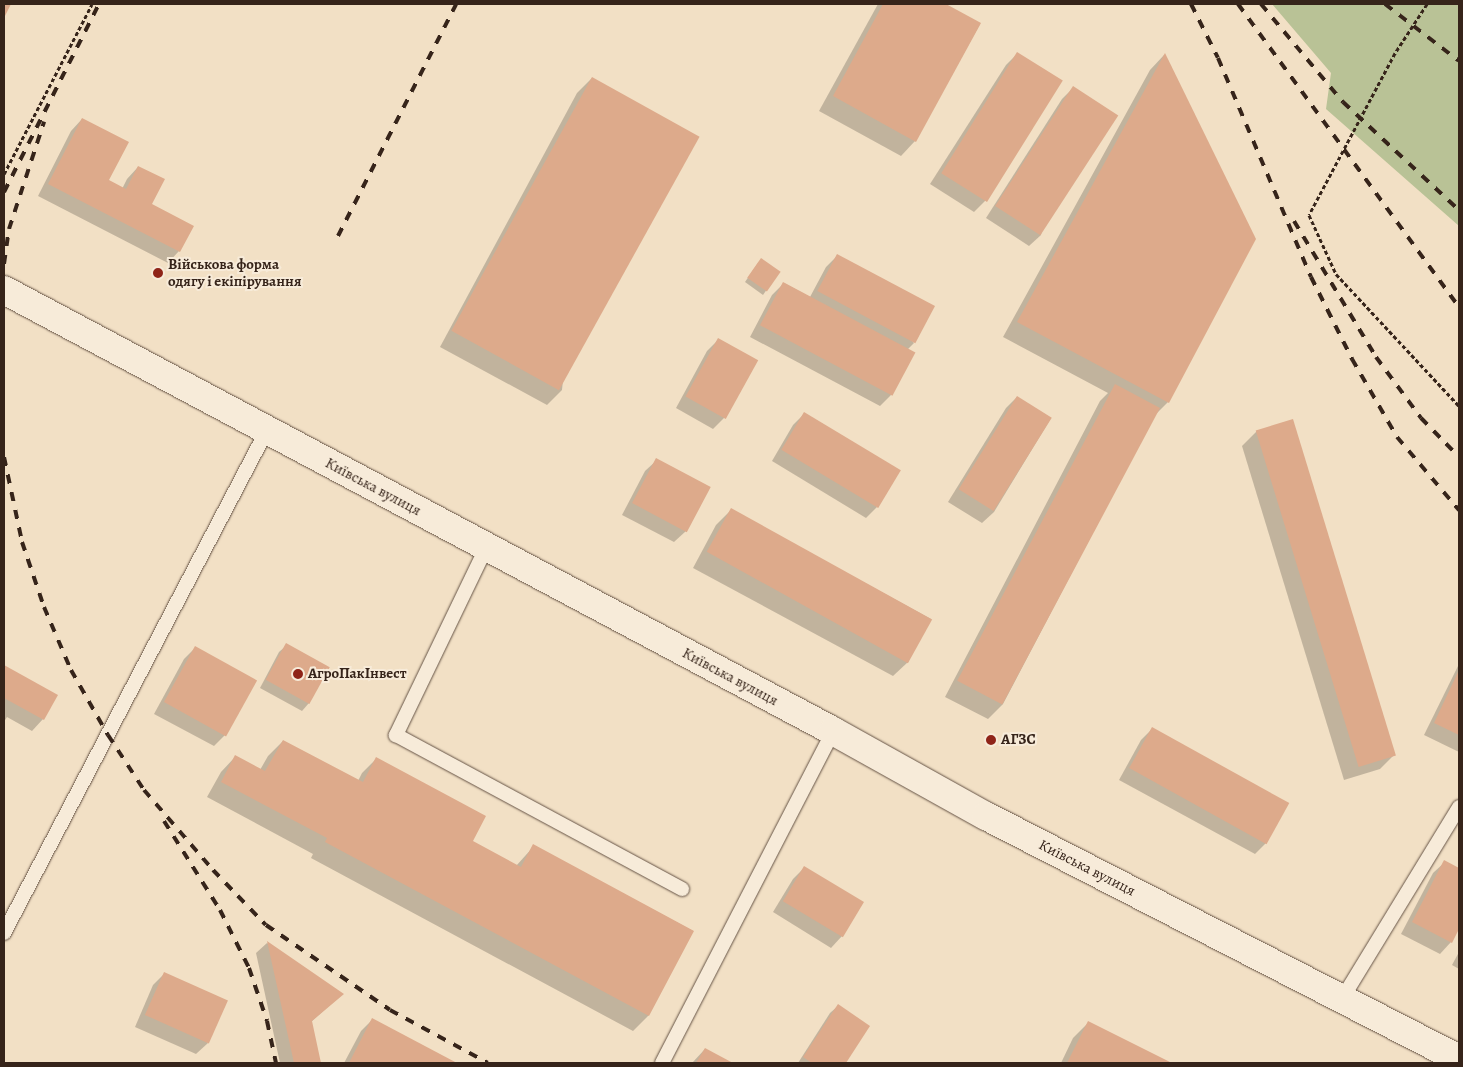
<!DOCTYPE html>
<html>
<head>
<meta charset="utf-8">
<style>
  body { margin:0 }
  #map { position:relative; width:1463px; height:1067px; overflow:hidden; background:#f2e0c5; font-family:Alegreya,serif }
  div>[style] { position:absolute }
  .green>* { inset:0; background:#b9c296 }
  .shadow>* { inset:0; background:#0003 }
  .building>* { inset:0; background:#ddaa8b; transform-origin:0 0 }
  .path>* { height:3px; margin-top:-1.5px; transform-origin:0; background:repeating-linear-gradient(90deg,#36241a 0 4px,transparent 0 6.5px) }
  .roads { filter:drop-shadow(0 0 1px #655345) drop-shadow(0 0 1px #655345) }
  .lane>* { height:14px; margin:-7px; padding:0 7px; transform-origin:7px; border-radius:7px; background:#f7ebd9 }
  .secondary>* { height:28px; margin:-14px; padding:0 14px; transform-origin:14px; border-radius:14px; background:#f7ebd9 }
  .rail>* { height:4px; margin-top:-2px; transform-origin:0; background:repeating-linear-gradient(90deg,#36241a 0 9px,transparent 0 18px) }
  .dots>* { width:14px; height:14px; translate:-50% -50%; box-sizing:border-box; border:2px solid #f7ebd9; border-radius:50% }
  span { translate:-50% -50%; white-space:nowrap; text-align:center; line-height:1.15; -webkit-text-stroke:4px #f7ebd9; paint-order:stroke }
  .poi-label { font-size:15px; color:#36241a; font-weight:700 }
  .left { translate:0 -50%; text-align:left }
  .street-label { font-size:15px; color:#36241a }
  .frame { position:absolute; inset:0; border:5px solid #36241a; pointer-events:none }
</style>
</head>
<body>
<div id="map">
  <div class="green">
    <i style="clip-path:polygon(1272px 4px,1459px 4px,1459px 226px,1326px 109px,1331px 73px)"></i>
  </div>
  <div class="shadow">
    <i style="clip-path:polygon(878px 4px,944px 4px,980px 24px,915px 141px,901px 156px,819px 111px)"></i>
    <i style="clip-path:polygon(1018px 53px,985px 201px,974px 212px,930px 184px,1006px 65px)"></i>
    <i style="clip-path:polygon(1164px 55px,1168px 402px,1154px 416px,1003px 704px,988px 719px,945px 697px,1100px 401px,1108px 393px,1003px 337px,1150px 70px)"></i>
    <i style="clip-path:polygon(592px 78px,562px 390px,547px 405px,440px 347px,577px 93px)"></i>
    <i style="clip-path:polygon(1073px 88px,1041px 235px,1029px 246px,986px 218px,1062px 99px)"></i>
    <i style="clip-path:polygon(82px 119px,107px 181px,122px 189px,127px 179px,138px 167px,150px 205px,179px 251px,168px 263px,38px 196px,71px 131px)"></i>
    <i style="clip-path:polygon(837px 256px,914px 343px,907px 350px,891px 395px,880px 406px,750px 337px,772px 295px,784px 283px,810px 297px,826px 267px)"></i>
    <i style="clip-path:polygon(758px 263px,779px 272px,763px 295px,745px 282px)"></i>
    <i style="clip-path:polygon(718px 340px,756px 360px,725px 417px,713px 429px,676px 408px,707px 351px)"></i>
    <i style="clip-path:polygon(1017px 397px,1051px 418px,994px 512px,982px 523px,948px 502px,1006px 408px)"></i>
    <i style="clip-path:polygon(804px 414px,877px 507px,866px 518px,772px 461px,793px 425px)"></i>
    <i style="clip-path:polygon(1257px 431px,1395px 754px,1380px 769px,1344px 780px,1242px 446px)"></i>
    <i style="clip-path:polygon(657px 460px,686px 531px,674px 542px,622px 515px,645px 471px)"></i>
    <i style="clip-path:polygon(731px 510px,931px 619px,908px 662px,893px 676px,693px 568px,716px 525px)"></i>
    <i style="clip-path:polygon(287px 645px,309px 703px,302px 711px,260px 688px,279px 652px)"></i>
    <i style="clip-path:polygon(195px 648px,225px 735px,214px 746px,154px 714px,184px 659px)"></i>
    <i style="clip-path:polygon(1459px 664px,1459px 752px,1424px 735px)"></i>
    <i style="clip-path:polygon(4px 667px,56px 696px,43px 719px,32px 731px,7px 717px,4px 722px)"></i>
    <i style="clip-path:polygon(1152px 729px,1266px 843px,1255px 854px,1119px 780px,1141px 740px)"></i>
    <i style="clip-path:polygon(283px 741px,358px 781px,362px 773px,377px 758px,471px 841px,516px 866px,534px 846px,693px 931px,648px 1016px,633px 1031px,311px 858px,313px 854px,207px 797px,221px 772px,235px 757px,260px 770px,268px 756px)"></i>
    <i style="clip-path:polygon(1445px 862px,1459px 869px,1459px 927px,1451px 942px,1440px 954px,1401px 934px,1433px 873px)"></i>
    <i style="clip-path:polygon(804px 868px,862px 903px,842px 936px,831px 948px,773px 912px,793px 879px)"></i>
    <i style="clip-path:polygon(267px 943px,342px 994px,311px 1022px,320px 1063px,280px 1063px,256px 953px)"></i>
    <i style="clip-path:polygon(1459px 952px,1459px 969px,1452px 965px)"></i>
    <i style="clip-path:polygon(164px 974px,208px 1043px,196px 1054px,135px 1027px,153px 985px)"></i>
    <i style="clip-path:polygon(838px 1006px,868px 1026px,844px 1063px,798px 1063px,830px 1013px)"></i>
    <i style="clip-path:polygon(372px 1020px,455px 1063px,344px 1063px,361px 1031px)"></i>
    <i style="clip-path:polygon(1088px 1023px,1169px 1063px,1061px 1063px,1073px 1038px)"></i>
    <i style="clip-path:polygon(705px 1049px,730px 1063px,692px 1063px)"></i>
  </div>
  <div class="building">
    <i style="clip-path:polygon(4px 4px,11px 4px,4px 18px)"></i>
    <i style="clip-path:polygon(883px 4px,946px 4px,981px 23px,916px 142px,833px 96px)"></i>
    <i style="left:1017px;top:52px;width:54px;height:143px;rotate:32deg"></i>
    <i style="clip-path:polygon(1165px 53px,1256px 239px,1169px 403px,1017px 322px)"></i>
    <i style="left:592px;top:77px;width:123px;height:290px;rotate:29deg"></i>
    <i style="left:1073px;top:86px;width:54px;height:143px;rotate:33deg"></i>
    <i style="clip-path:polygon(82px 118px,129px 142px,109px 180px,126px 189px,138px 166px,165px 179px,152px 204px,194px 226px,180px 252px,48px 184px)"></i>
    <i style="left:837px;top:254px;width:111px;height:42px;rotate:28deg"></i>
    <i style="left:761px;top:258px;width:24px;height:24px;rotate:35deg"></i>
    <i style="left:783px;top:282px;width:150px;height:49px;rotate:28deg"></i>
    <i style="left:718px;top:338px;width:46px;height:67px;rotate:29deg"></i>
    <i style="left:1115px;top:384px;width:51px;height:336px;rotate:28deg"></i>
    <i style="left:1017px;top:396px;width:41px;height:110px;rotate:32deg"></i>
    <i style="left:804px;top:412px;width:113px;height:44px;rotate:31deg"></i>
    <i style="left:1293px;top:419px;width:352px;height:39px;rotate:73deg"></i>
    <i style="left:656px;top:458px;width:62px;height:51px;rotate:28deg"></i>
    <i style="left:731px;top:508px;width:230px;height:50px;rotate:29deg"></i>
    <i style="left:286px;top:643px;width:50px;height:42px;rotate:29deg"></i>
    <i style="left:195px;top:646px;width:71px;height:64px;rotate:29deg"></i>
    <i style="clip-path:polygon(4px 665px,58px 695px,44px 720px,4px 698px)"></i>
    <i style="clip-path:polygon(1459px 670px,1459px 735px,1434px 723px)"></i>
    <i style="left:1152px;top:727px;width:157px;height:47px;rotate:29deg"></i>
    <i style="clip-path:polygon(283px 740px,363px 782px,376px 757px,486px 816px,473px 841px,521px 867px,533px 844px,694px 931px,649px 1016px,325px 842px,327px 838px,221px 782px,235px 755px,265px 771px)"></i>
    <i style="clip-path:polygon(1444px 860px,1459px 868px,1459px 929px,1452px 943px,1412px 922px)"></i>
    <i style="left:804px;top:866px;width:70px;height:41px;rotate:31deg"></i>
    <i style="clip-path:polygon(267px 941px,344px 994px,312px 1021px,321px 1063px,294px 1063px)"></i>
    <i style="left:164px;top:972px;width:70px;height:47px;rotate:24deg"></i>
    <i style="clip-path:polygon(838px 1004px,870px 1026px,846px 1063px,812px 1063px,803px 1057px)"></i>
    <i style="clip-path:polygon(372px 1018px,457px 1063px,349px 1063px)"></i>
    <i style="clip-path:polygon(1088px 1021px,1172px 1063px,1067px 1063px)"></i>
    <i style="clip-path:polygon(705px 1048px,733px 1063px,696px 1063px)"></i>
  </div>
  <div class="path">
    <i style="left:1427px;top:4px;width:59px;rotate:123.1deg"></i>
    <i style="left:1395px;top:53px;width:183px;rotate:118deg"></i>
    <i style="left:1309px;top:215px;width:65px;rotate:65.4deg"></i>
    <i style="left:1336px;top:274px;width:180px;rotate:47deg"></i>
    <i style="left:4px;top:174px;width:191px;rotate:-62.6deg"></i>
  </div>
  <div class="roads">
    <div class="lane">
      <i style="left:486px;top:548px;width:208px;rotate:115.7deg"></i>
      <i style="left:396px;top:735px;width:325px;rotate:28.3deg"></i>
      <i style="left:4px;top:933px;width:568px;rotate:-62.4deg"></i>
      <i style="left:1342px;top:999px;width:225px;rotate:-58.6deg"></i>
      <i style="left:662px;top:1063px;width:373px;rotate:-62.7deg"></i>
    </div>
    <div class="secondary">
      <i style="left:4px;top:290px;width:939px;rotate:28.01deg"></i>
      <i style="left:833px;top:731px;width:175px;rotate:29.1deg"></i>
      <i style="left:986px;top:816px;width:532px;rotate:27.19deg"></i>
    </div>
  </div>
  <div class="rail">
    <i style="left:1191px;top:4px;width:60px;rotate:63.4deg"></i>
    <i style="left:1218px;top:58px;width:238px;rotate:67deg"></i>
    <i style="left:1311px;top:277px;width:92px;rotate:63.4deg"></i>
    <i style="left:1352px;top:359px;width:90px;rotate:60deg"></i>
    <i style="left:1397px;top:437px;width:96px;rotate:49.7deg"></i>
    <i style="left:1238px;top:4px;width:375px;rotate:53.9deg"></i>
    <i style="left:1261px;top:4px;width:128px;rotate:50.1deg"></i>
    <i style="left:1343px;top:102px;width:158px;rotate:43deg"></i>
    <i style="left:1385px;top:4px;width:93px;rotate:37.6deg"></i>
    <i style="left:4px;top:192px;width:211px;rotate:-63.2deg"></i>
    <i style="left:1294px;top:221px;width:159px;rotate:58.9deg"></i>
    <i style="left:1376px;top:357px;width:76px;rotate:53.6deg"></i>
    <i style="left:1421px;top:418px;width:54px;rotate:45.7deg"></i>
    <i style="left:338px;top:236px;width:260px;rotate:-63deg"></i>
    <i style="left:4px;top:264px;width:35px;rotate:-82deg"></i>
    <i style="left:9px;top:229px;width:113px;rotate:-71.9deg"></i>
    <i style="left:4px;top:457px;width:87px;rotate:78deg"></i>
    <i style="left:22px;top:542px;width:69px;rotate:71.3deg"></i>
    <i style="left:44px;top:607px;width:69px;rotate:66.8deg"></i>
    <i style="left:71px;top:670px;width:75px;rotate:60.4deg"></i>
    <i style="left:108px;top:735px;width:66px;rotate:56.8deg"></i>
    <i style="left:144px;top:790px;width:106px;rotate:49.2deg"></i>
    <i style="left:213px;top:870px;width:76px;rotate:46.1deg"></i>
    <i style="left:266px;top:925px;width:150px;rotate:34.4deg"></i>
    <i style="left:390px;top:1010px;width:111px;rotate:28.4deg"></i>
    <i style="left:164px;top:821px;width:105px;rotate:57.8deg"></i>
    <i style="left:220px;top:910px;width:65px;rotate:63.4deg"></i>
    <i style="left:249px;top:968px;width:56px;rotate:71.2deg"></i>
    <i style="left:267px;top:1021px;width:43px;rotate:77.9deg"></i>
  </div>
  <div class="dots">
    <i style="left:158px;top:273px;background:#8f2418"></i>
    <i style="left:298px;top:674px;background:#8f2418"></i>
    <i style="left:991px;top:740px;background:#8f2418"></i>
  </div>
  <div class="poi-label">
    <span class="left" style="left:168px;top:273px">Військова форма<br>одягу і екіпірування</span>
    <span class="left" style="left:308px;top:674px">АгроПакІнвест</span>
    <span class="left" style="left:1001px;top:740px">АГЗС</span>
  </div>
  <div class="street-label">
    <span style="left:373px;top:487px;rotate:28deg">Київська вулиця</span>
    <span style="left:730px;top:677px;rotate:28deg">Київська вулиця</span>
    <span style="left:1087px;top:868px;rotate:27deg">Київська вулиця</span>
  </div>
  <div class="frame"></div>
</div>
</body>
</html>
